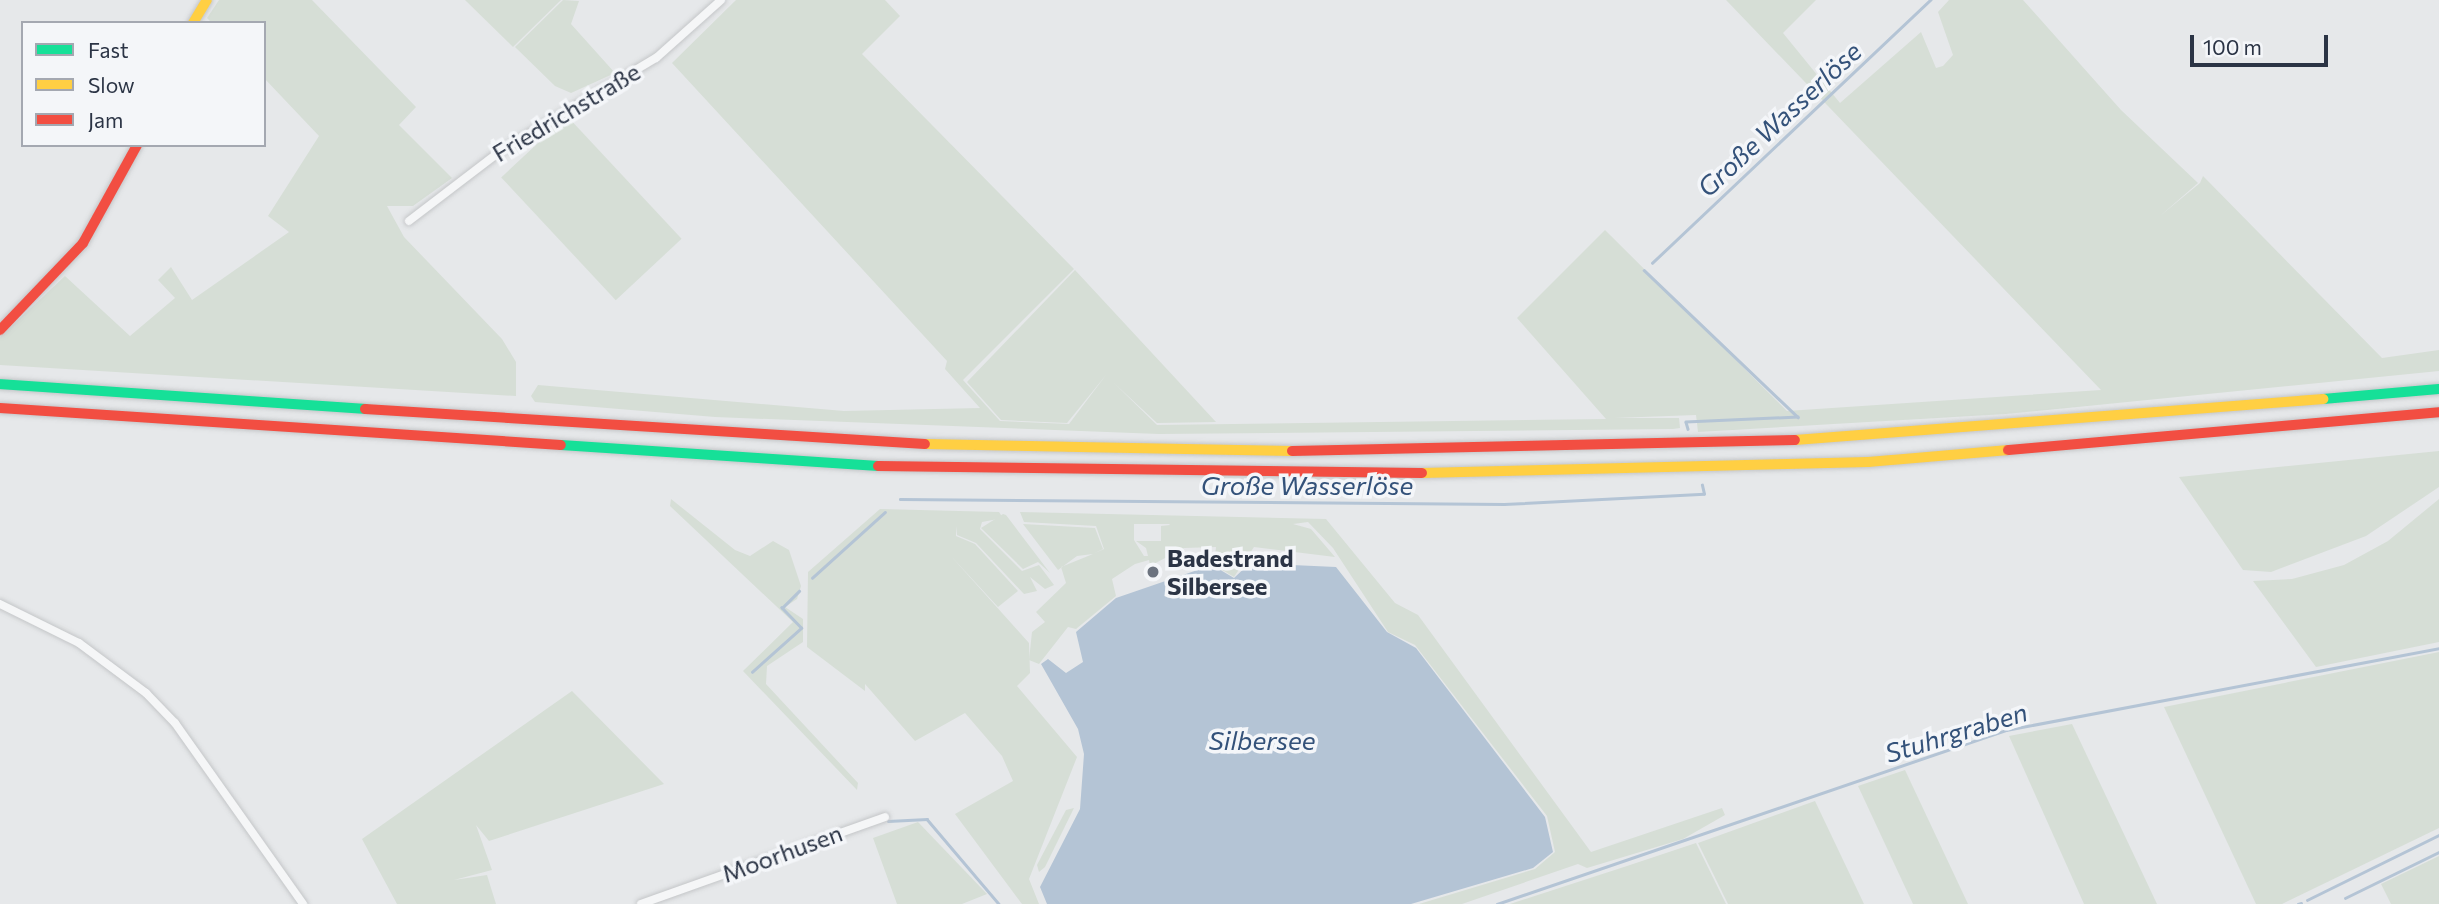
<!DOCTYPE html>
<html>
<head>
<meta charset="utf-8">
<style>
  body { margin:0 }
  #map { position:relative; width:2439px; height:904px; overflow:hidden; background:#e6e8ea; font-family:Commissioner,sans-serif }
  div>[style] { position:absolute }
  .green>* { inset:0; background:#d6ded6; transform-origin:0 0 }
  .water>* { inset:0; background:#b4c4d5 }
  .stream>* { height:2.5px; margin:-1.25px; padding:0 1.25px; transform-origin:1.25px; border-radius:1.25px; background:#b4c4d5 }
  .roads { filter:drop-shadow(0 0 2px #c4c6c8) drop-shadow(0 0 2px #c4c6c8) }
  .street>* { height:8px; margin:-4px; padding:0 4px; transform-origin:4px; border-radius:4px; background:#f5f6f7 }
  .fast>* { height:10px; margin:-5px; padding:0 5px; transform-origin:5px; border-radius:5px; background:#16e098 }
  .slow>* { height:10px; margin:-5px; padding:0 5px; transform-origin:5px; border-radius:5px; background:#ffcf43 }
  .jam>* { height:10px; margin:-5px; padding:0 5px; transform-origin:5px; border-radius:5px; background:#f24e42 }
  .dots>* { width:19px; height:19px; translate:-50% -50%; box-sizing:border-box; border:4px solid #f4f6f9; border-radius:50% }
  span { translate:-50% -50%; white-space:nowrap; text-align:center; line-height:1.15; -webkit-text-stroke:7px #f4f6f9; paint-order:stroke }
  .street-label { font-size:24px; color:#2b3445 }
  .poi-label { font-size:24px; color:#2b3445; font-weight:700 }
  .left { translate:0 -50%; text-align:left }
  .water-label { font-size:26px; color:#34527a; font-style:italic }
  .legend { position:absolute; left:21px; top:21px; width:245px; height:126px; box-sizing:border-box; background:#f4f6f9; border:2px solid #a4a8b1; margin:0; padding:9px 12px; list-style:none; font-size:21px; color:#2b3445 }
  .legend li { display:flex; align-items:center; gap:14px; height:35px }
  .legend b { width:35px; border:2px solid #a4a8b1 }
  .scale { position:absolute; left:2190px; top:35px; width:138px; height:32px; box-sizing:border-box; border:4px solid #2b3445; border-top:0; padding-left:9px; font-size:21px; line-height:24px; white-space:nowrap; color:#2b3445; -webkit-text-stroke:5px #f4f6f9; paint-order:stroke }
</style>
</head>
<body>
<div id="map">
  <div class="green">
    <i style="clip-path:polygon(219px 0,312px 0,416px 107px,399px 125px,452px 178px,413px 206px,387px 206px,404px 237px,502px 339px,516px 362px,516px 396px,0 365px,0 337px,65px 276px,130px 336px,175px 298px,158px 280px,171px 267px,192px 300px,289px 232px,268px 216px,319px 136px,264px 78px,264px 23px,212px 23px,207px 18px)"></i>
    <i style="clip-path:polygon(465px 0,561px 0,513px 47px)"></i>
    <i style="clip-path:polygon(563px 0,579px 1px,571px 24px,615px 73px,571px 93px,555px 86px,515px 47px)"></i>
    <i style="clip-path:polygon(736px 0,885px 0,900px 16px,862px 54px,1074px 269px,963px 380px,1000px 421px,1069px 424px,1106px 375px,1067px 423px,1001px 420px,967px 382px,1075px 270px,1216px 422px,1157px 423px,1114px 383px,1157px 425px,1606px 419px,1517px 318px,1605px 230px,1787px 411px,2101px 390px,1726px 0,1816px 0,1783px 33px,1840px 103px,1921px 32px,1936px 68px,1943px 66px,1953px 55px,1938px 12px,1949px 0,2023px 0,2121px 110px,2198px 183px,2160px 216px,2200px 183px,2203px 176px,2382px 358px,2439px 350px,2439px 371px,2006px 414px,1698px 432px,1696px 415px,1614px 418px,1679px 418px,1680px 428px,1673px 429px,1159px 434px,715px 417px,535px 402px,531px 396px,538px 385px,844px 411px,980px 408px,945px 369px,947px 361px,672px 63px)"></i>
    <i style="left:567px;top:116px;width:168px;height:90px;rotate:47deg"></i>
    <i style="clip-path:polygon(2439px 451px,2439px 487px,2366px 536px,2271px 572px,2243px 570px,2179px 477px)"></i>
    <i style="clip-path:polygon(671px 499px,735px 550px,750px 556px,773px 541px,789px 550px,801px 586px,797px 599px,785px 607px,803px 619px,803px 642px,767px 666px,766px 684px,858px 783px,857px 790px,743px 671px,793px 622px,670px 506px)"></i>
    <i style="clip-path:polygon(2439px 499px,2439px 642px,2316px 667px,2253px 581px,2292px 579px,2344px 565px,2388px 541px)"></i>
    <i style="clip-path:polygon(880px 509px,999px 512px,1003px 518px,982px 522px,980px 529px,1022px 571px,1039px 565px,1054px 585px,1045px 589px,1030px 577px,1037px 591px,1024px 594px,976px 543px,957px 535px,956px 526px,956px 536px,975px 544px,1018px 591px,998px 607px,950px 555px,1029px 643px,1030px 673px,1017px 686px,1077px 757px,1029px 879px,1039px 904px,1022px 904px,955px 814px,1013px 781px,1002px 756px,965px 713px,915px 741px,865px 684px,865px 691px,807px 647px,808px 572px)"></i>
    <i style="clip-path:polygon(evenodd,1020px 512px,1326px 519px,1395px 603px,1418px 615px,1591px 852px,1722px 808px,1725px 815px,1683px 839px,1587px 868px,1578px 864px,1462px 904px,1419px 904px,1535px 869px,1555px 852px,1547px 816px,1415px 645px,1388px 632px,1333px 548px,1308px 522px,1293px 524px,1311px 529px,1335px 557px,1254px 547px,1234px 577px,1214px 565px,1216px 547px,1184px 548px,1150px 566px,1149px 560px,1135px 564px,1112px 579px,1116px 596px,1076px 629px,1068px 627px,1039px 664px,1029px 660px,1032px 632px,1045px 622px,1036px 612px,1066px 583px,1061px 567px,1093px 554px,1077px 556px,1058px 570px,1023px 524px,1095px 528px,1103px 549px,1095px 553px,1104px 549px,1096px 526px,1024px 522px,1020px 512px,1134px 524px,1169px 524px,1170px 525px,1161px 526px,1161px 541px,1136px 541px,1146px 548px,1148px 556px,1144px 556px,1134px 540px,1134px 524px)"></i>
    <i style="clip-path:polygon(1003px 514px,1006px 515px,1050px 573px,1038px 562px,1023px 569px,981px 528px)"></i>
    <i style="clip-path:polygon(2439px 652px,2439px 828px,2282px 904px,2256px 904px,2164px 707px)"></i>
    <i style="clip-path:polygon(572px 691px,664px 784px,489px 841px,476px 825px,492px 870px,454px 880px,487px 875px,496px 904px,397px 904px,362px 839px)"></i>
    <i style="clip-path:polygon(2072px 724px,2157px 904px,2084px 904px,2009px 736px)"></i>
    <i style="clip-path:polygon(1905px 770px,1968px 904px,1913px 904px,1858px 786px)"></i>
    <i style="clip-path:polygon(1815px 801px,1864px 904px,1728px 904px,1698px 843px)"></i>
    <i style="clip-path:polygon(1074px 808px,1045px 867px,1039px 872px,1037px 865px,1066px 810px)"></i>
    <i style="clip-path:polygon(918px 822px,987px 894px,962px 904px,897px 904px,873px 838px)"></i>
    <i style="clip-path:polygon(1696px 843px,1726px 904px,1510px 904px,1627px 866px)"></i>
    <i style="clip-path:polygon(2439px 856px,2439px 904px,2391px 904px,2381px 884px)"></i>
  </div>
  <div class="water">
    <i style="clip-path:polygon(1250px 563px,1336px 567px,1387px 632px,1416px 648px,1545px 817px,1553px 852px,1533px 868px,1411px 904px,1047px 904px,1040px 887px,1080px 809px,1084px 754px,1078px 729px,1041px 664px,1048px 659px,1066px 673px,1083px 662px,1076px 632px,1116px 598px,1212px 565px,1234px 578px)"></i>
  </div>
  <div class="stream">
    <i style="left:1652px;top:263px;width:383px;rotate:-43.4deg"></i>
    <i style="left:1644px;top:270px;width:213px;rotate:43.7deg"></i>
    <i style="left:1798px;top:417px;width:112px;rotate:177.4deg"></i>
    <i style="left:1686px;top:422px;width:7px;rotate:74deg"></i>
    <i style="left:900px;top:499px;width:604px;rotate:0.47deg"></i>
    <i style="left:1504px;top:504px;width:200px;rotate:-2.9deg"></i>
    <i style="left:1704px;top:494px;width:9px;rotate:-103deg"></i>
    <i style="left:812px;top:578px;width:98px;rotate:-42.1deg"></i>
    <i style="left:752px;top:672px;width:66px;rotate:-41.9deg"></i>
    <i style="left:801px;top:628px;width:28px;rotate:-134deg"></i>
    <i style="left:782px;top:608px;width:24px;rotate:-45deg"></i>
    <i style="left:888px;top:821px;width:39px;rotate:-3deg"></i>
    <i style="left:927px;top:819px;width:111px;rotate:49.7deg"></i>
    <i style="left:2345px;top:898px;width:105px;rotate:-26.1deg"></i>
    <i style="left:2307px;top:900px;width:147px;rotate:-26.2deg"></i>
    <i style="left:1497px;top:904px;width:538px;rotate:-18.87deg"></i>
    <i style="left:2006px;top:730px;width:441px;rotate:-10.7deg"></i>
    <i style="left:2298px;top:904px;width:3px;rotate:-18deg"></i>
  </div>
  <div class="roads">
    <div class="street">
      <i style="left:409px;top:221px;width:117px;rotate:-37.4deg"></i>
      <i style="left:502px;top:150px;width:179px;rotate:-30.9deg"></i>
      <i style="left:656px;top:58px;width:87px;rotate:-41.7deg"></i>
      <i style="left:0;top:604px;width:88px;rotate:26.3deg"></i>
      <i style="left:79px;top:643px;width:84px;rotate:36.7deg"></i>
      <i style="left:146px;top:693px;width:42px;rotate:46deg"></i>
      <i style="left:175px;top:723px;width:222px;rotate:54.7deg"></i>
      <i style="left:641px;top:904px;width:259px;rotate:-19.6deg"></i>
    </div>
    <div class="fast">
      <i style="left:0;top:384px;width:366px;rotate:3.9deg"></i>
      <i style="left:2323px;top:399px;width:116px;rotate:-4.9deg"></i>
      <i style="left:561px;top:445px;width:318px;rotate:3.8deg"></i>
    </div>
    <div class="slow">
      <i style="left:193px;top:23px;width:27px;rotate:-59deg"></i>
      <i style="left:1795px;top:440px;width:530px;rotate:-4.44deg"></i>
      <i style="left:925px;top:444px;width:367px;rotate:1.1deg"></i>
      <i style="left:1422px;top:473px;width:446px;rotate:-1.4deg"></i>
      <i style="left:1868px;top:462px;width:141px;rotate:-4.9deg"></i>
    </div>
    <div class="jam">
      <i style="left:0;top:330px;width:120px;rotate:-46.3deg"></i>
      <i style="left:83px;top:243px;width:112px;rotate:-61.1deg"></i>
      <i style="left:0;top:408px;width:562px;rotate:3.77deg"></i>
      <i style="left:365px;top:409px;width:561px;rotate:3.58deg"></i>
      <i style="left:2008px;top:450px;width:433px;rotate:-5deg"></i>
      <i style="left:1292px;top:451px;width:503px;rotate:-1.25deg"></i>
      <i style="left:878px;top:466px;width:544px;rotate:0.74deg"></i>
    </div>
  </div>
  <div class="dots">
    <i style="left:1153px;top:572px;background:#6c737f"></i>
  </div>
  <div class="street-label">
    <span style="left:566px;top:112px;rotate:-31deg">Friedrichstraße</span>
    <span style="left:782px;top:853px;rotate:-20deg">Moorhusen</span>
  </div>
  <div class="poi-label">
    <span class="left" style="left:1167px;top:572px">Badestrand<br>Silbersee</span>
  </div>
  <div class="water-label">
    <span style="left:1779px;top:119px;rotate:-43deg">Große Wasserlöse</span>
    <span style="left:1307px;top:485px">Große Wasserlöse</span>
    <span style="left:1956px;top:732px;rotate:-17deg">Stuhrgraben</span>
    <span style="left:1262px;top:740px">Silbersee</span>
  </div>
  <ul class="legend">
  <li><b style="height:9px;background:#16e098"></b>Fast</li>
  <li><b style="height:9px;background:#ffcf43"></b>Slow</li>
  <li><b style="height:9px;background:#f24e42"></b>Jam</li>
  </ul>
  <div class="scale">100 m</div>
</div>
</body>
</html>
